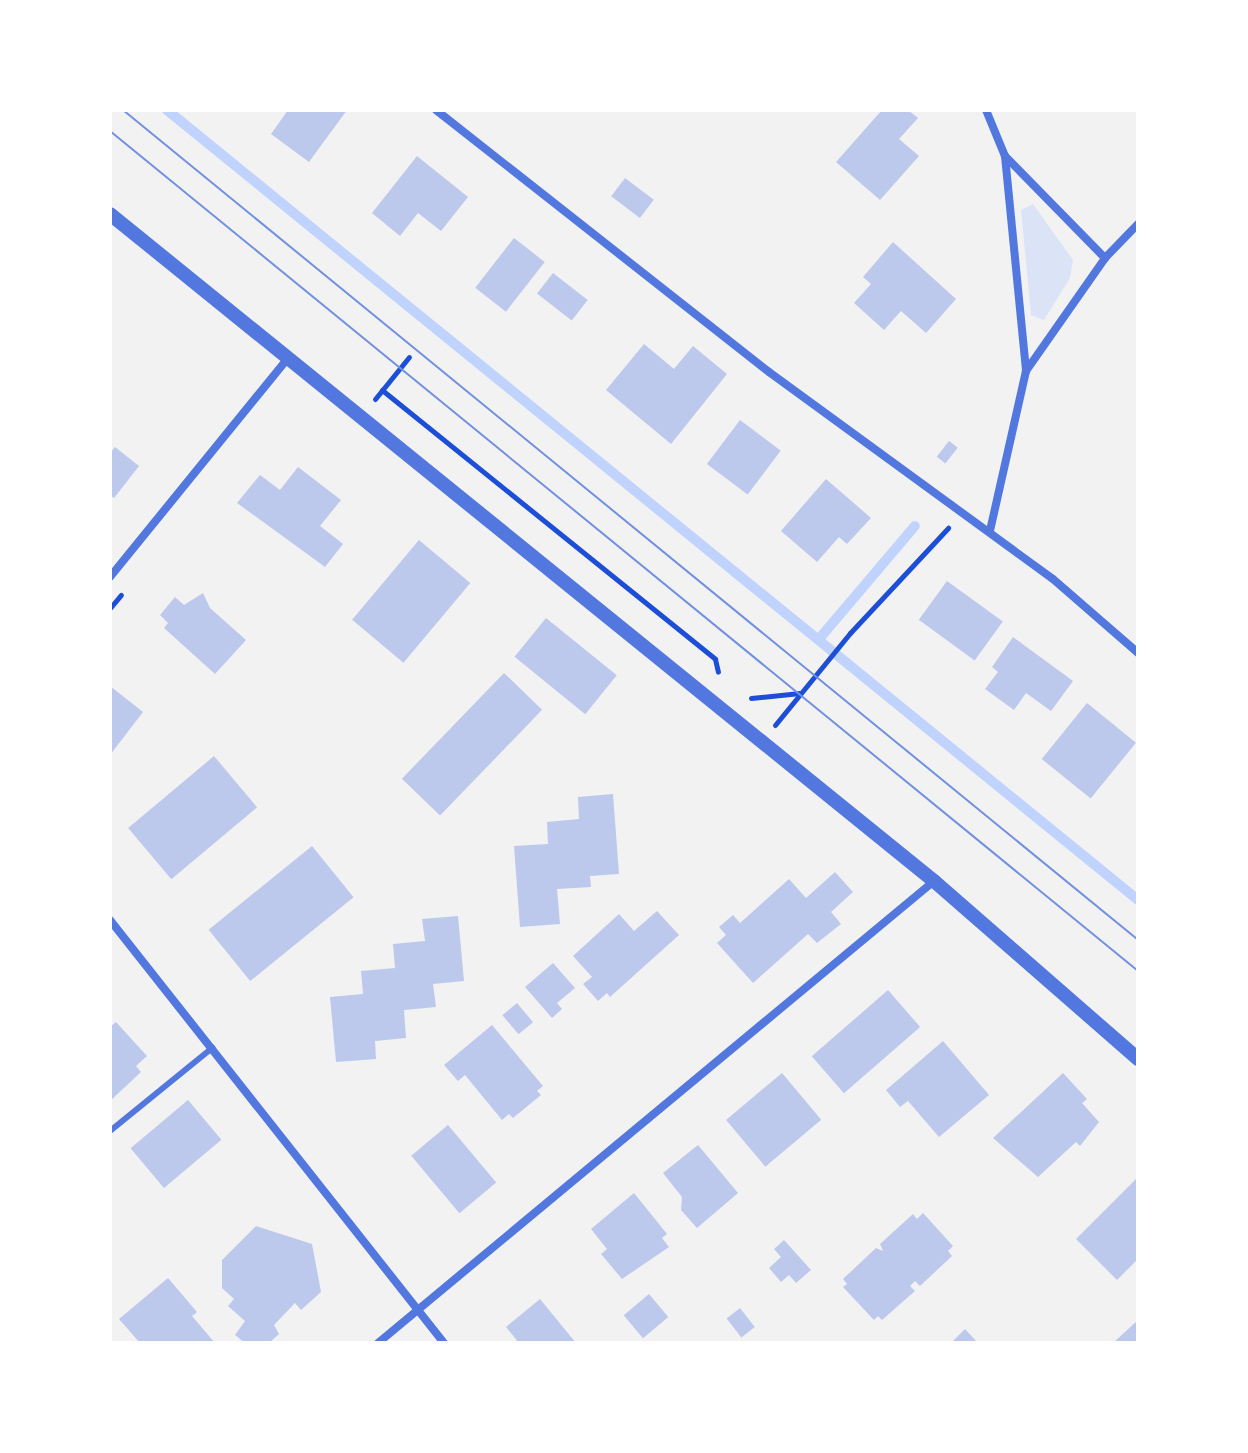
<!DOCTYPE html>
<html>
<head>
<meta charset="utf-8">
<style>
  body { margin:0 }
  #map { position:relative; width:1248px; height:1453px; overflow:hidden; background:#f2f2f2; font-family:Ubuntu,sans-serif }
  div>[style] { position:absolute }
  .green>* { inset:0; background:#dbe4f7 }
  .stream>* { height:10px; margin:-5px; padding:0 5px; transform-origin:5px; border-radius:5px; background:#bfd3fe }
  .building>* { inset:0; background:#bdc9ec; transform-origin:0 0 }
  .path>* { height:5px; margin:-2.5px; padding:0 2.5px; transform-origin:2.5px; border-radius:2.5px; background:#1d4ed8 }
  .service>* { height:6px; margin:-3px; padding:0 3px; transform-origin:3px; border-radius:3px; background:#5277de }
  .minor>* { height:8px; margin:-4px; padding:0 4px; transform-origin:4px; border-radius:4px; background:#5277de }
  .tertiary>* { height:14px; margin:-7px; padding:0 7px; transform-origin:7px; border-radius:7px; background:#5277de }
  .tram>* { height:2px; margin:-1px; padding:0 1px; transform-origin:1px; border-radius:1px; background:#7290e2 }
  span { translate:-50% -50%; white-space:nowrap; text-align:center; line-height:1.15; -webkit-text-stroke:6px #fff; paint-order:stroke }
  .frame { position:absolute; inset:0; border:112px solid #fff; pointer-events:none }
</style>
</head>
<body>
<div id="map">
  <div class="green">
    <i style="clip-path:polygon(1033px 204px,1073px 260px,1070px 278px,1044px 320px,1031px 315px,1021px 210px)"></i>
  </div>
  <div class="stream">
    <i style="left:167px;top:110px;width:1252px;rotate:39.13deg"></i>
    <i style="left:819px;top:639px;width:148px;rotate:-49.7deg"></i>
  </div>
  <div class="building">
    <i style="clip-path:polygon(288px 110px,347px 110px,309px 162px,271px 134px)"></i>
    <i style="clip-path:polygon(882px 110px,908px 110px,918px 118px,899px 139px,919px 156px,880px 200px,836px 162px)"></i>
    <i style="clip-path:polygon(417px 156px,468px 197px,441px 231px,418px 213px,400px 236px,372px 213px)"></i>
    <i style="left:625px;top:178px;width:36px;height:23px;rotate:37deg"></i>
    <i style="left:514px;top:238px;width:39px;height:63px;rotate:38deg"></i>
    <i style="clip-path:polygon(893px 242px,956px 299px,926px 333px,901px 311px,884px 330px,854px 303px,871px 284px,863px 277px)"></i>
    <i style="left:553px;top:273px;width:44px;height:26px;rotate:38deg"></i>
    <i style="clip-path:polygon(644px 344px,674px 369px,693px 346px,727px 374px,671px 444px,606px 390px)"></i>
    <i style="left:740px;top:420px;width:51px;height:55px;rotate:37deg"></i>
    <i style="left:949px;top:441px;width:11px;height:20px;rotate:38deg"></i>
    <i style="clip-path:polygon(115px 447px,139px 466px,114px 498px,110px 495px,110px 453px)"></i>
    <i style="clip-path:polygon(298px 467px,341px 500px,320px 526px,343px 544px,325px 567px,237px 503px,260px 475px,280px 490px)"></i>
    <i style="clip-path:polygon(826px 479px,871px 518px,847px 544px,839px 537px,817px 562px,781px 531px)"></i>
    <i style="left:419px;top:540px;width:67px;height:104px;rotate:40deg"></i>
    <i style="left:947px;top:581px;width:69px;height:48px;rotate:36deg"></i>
    <i style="clip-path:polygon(203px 593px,210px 608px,246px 640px,215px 674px,164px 628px,168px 623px,160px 615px,175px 597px,184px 605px)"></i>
    <i style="left:546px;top:618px;width:91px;height:50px;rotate:39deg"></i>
    <i style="clip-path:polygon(1013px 637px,1073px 681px,1051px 711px,1026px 693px,1014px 710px,985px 689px,998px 672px,992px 667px)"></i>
    <i style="left:504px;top:673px;width:53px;height:147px;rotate:44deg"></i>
    <i style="clip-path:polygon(110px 686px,143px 712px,110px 755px)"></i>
    <i style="left:1087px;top:703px;width:63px;height:72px;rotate:39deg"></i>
    <i style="left:214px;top:756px;width:67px;height:112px;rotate:50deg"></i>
    <i style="clip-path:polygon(613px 794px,619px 874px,590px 876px,591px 887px,557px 889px,560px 924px,520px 927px,514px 846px,548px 844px,547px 822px,579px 819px,578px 797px)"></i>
    <i style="left:312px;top:846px;width:66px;height:133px;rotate:51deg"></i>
    <i style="clip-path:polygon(835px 872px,853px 892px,831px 912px,841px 924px,817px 943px,808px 934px,753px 983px,717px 943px,726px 935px,719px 927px,733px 915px,740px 923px,789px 879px,806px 898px)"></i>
    <i style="clip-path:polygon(657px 911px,679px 935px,610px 997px,607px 993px,598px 1001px,583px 984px,592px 977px,573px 956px,619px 914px,634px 931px)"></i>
    <i style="clip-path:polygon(458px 916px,464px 981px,433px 984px,436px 1007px,404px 1010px,406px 1038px,375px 1041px,376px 1059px,336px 1062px,330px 997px,363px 994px,361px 971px,395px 968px,393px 944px,425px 941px,422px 919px)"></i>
    <i style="clip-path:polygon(553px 963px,575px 988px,557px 1003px,562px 1009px,552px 1018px,525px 987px)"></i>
    <i style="left:888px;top:990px;width:49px;height:101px;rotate:49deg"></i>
    <i style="left:517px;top:1003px;width:25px;height:19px;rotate:50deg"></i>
    <i style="clip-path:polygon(116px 1022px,147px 1056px,136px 1066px,141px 1072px,110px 1101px,110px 1027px)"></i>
    <i style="clip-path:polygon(492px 1025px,543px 1086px,537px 1091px,541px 1095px,513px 1118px,509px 1114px,502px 1120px,465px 1075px,458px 1081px,444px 1065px)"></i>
    <i style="clip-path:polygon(943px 1041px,989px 1095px,939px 1137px,908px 1101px,900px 1107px,886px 1090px)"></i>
    <i style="left:782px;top:1073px;width:61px;height:73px;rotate:50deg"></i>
    <i style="clip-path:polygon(1063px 1073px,1087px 1099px,1082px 1103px,1099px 1122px,1080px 1146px,1076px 1142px,1038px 1177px,993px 1138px)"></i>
    <i style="left:188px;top:1100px;width:52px;height:75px;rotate:50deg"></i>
    <i style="left:448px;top:1125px;width:75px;height:48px;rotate:50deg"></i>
    <i style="clip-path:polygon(698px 1145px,738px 1193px,697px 1228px,681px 1210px,682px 1197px,663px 1173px)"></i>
    <i style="clip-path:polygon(1138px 1177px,1138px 1259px,1117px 1280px,1076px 1239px)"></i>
    <i style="clip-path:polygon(634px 1193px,667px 1234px,662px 1238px,669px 1247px,622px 1279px,601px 1254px,607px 1249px,591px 1229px)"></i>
    <i style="clip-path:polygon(923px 1213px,953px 1246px,948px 1251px,952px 1256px,920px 1286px,915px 1281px,910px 1286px,915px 1291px,882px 1320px,878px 1316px,874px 1320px,843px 1287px,847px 1284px,843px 1279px,876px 1248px,883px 1251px,880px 1244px,913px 1214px,917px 1219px)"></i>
    <i style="clip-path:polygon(256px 1226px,312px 1244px,321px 1292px,301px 1310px,295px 1303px,274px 1325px,279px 1334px,269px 1343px,245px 1343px,235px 1335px,245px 1321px,228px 1306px,234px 1299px,222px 1288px,222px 1260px)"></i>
    <i style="clip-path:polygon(784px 1240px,811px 1270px,796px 1283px,789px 1275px,781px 1282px,769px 1268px,781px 1257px,774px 1249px)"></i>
    <i style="clip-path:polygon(168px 1278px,197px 1312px,192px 1316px,215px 1343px,140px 1343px,119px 1319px)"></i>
    <i style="left:649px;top:1294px;width:30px;height:33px;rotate:50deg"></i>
    <i style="clip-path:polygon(540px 1299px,576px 1343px,519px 1343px,506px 1327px)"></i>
    <i style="left:740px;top:1308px;width:24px;height:17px;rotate:52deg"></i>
    <i style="clip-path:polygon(1138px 1320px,1138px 1343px,1113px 1343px)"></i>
    <i style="clip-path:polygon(965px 1329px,978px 1343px,951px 1343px)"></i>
  </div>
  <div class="path">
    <i style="left:382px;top:390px;width:428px;rotate:38.9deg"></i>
    <i style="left:715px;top:659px;width:13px;rotate:77deg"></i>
    <i style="left:375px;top:399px;width:54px;rotate:-51deg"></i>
    <i style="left:110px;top:608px;width:17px;rotate:-50deg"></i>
    <i style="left:751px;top:698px;width:49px;rotate:-5.8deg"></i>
    <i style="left:775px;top:725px;width:119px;rotate:-50.8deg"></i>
    <i style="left:850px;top:633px;width:144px;rotate:-47deg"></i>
  </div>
  <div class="service">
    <i style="left:110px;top:1131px;width:132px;rotate:-39.1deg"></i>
  </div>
  <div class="minor">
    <i style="left:436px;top:110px;width:424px;rotate:38.2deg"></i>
    <i style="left:769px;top:372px;width:351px;rotate:36.1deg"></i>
    <i style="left:1053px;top:579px;width:113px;rotate:41deg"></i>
    <i style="left:986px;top:110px;width:50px;rotate:67.6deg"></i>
    <i style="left:1005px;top:156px;width:216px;rotate:84.4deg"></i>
    <i style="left:1026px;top:371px;width:164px;rotate:102.7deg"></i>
    <i style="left:1005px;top:156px;width:143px;rotate:45.6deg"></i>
    <i style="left:1026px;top:371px;width:138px;rotate:-55deg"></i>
    <i style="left:1105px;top:258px;width:47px;rotate:-45.9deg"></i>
    <i style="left:110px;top:577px;width:282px;rotate:-50.9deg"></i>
    <i style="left:110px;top:920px;width:539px;rotate:51.71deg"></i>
    <i style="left:378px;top:1343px;width:723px;rotate:-39.72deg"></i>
  </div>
  <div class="tertiary">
    <i style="left:110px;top:214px;width:1060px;rotate:38.99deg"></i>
    <i style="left:934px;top:881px;width:271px;rotate:41.1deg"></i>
  </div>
  <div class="tram">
    <i style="left:123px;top:110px;width:1311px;rotate:39.27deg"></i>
    <i style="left:110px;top:131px;width:1328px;rotate:39.25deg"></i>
  </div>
  <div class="frame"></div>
</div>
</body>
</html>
